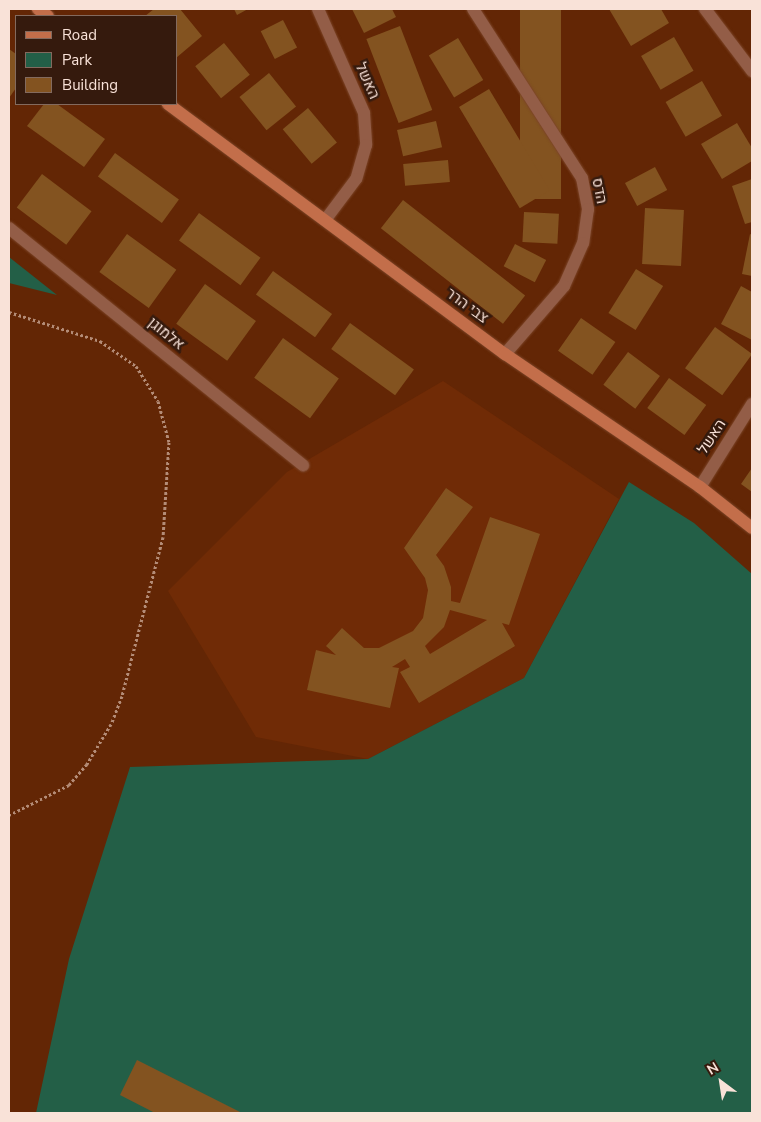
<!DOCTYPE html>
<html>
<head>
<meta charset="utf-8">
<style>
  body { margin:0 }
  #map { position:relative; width:761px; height:1122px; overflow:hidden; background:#632605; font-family:"Nunito Sans",Heebo,sans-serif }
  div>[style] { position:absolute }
  .built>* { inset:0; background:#702b06 }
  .green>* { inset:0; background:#235f47 }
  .building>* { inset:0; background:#835320; transform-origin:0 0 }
  .path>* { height:3px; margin-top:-1.5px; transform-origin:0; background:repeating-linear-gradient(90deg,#b48c77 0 2.5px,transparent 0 5px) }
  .roads { filter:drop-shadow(0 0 1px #7b4427) drop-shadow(0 0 1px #7b4427) }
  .street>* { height:12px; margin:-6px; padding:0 6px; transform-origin:6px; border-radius:6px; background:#935d47 }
  .secondary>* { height:12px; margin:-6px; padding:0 6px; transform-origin:6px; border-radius:6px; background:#c36e4a }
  span { translate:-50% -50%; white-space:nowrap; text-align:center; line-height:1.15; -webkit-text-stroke:5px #351a0d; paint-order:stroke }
  .street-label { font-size:15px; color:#f9e2d8 }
  .frame { position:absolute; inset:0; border:10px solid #f9e2d8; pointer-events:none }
  .legend { position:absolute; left:15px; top:15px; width:162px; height:90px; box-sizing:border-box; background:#351a0d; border:1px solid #836a5e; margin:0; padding:6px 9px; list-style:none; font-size:15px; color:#f9e2d8 }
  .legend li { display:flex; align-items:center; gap:10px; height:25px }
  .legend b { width:25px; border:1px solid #836a5e }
  .north { position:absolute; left:696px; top:1057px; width:50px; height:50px; -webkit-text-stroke:4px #351a0d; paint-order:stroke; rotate:329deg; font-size:14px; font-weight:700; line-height:20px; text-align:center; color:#f9e2d8 }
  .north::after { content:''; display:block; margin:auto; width:18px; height:22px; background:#f9e2d8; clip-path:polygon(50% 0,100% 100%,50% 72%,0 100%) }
</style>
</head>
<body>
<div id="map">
  <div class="built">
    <i style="clip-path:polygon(443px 381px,619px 499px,524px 678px,368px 759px,256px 737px,168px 591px,287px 472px)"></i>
  </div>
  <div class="green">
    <i style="clip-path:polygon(9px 257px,57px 295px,9px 283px)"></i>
    <i style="clip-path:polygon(629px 482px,694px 523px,752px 574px,752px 1113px,36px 1113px,69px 959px,130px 767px,368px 759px,524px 678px)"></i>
  </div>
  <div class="building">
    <i style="clip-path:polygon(154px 9px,180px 9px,202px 36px,176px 58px,176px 16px,145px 16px)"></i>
    <i style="clip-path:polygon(234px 9px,248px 9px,237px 15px)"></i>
    <i style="clip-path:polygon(352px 9px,392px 9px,396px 17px,364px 33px)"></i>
    <i style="left:520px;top:9px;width:41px;height:190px"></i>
    <i style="clip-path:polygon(609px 9px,661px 9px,669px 23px,631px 46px)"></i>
    <i style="left:283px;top:20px;width:31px;height:25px;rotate:63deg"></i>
    <i style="left:400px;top:26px;width:90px;height:36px;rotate:69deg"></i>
    <i style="left:674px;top:37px;width:39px;height:38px;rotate:60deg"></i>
    <i style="left:458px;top:38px;width:49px;height:34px;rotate:59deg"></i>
    <i style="left:224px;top:43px;width:41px;height:37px;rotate:51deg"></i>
    <i style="clip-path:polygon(9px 49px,16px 54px,16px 88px,9px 98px)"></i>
    <i style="left:269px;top:73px;width:43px;height:38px;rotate:51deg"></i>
    <i style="left:702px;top:81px;width:40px;height:42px;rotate:60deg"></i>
    <i style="left:489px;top:89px;width:118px;height:35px;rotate:59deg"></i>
    <i style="clip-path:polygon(44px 104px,57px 104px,105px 139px,84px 167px,27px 126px)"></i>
    <i style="left:308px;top:108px;width:45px;height:33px;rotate:50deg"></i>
    <i style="left:436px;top:121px;width:27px;height:40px;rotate:77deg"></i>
    <i style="clip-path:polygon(737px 123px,752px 148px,752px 161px,722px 179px,701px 144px)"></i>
    <i style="left:115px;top:153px;width:79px;height:29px;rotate:36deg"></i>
    <i style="left:448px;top:160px;width:22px;height:45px;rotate:85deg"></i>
    <i style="left:655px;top:167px;width:26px;height:34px;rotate:62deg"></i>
    <i style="left:42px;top:174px;width:62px;height:42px;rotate:37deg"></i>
    <i style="clip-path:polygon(752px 179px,752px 222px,745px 224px,732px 186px)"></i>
    <i style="left:403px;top:200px;width:155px;height:36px;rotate:38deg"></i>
    <i style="left:645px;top:208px;width:39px;height:56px;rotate:3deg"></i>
    <i style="left:524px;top:212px;width:35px;height:30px;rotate:3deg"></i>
    <i style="left:199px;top:213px;width:76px;height:34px;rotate:36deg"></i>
    <i style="left:127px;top:234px;width:61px;height:47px;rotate:36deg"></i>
    <i style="clip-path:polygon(750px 234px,752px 235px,752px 276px,742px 274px)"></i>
    <i style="left:515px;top:244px;width:35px;height:25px;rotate:27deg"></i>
    <i style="left:636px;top:269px;width:32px;height:52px;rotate:32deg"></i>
    <i style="left:273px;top:271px;width:73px;height:29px;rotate:36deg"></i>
    <i style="left:205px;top:284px;width:63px;height:49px;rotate:36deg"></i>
    <i style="clip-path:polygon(741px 286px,752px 292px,752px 340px,721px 324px)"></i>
    <i style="left:581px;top:318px;width:42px;height:40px;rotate:35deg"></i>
    <i style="left:350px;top:323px;width:79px;height:32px;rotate:36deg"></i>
    <i style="left:715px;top:327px;width:46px;height:51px;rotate:36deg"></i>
    <i style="left:283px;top:338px;width:69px;height:49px;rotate:36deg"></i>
    <i style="left:628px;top:352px;width:40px;height:41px;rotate:37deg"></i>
    <i style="left:669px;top:378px;width:46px;height:37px;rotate:36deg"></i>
    <i style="clip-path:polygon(752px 468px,752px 492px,741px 484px)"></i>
    <i style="clip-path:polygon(evenodd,446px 488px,473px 507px,436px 555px,444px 566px,451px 587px,451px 601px,460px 603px,490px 517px,540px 534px,509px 625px,502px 623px,515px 646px,419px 703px,400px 672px,410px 667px,405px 659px,392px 667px,399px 668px,390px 708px,307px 690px,316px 650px,336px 655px,326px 646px,342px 628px,364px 648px,379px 648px,413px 631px,423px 618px,428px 590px,425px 578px,404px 548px,446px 488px,450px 610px,487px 620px,430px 654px,425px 646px,444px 627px,450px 610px)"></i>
    <i style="clip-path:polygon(137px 1060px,242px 1113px,155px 1113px,120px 1095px)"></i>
  </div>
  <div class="path">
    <i style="left:9px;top:312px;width:96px;rotate:17.7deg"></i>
    <i style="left:100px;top:341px;width:44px;rotate:34.8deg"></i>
    <i style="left:136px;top:366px;width:41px;rotate:57.8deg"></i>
    <i style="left:158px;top:401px;width:42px;rotate:75deg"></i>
    <i style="left:169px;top:442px;width:95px;rotate:93.6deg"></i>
    <i style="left:163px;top:537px;width:164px;rotate:104.5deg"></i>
    <i style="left:122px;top:696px;width:30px;rotate:111deg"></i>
    <i style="left:111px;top:724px;width:47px;rotate:121deg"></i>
    <i style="left:87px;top:764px;width:28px;rotate:131deg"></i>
    <i style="left:69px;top:785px;width:67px;rotate:153.4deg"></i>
  </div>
  <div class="roads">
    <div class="street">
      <i style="left:318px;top:9px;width:114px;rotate:66.1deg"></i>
      <i style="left:364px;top:113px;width:32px;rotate:86deg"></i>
      <i style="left:366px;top:145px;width:35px;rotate:106deg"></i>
      <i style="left:356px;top:179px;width:50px;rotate:126.9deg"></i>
      <i style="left:473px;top:9px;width:201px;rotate:57.2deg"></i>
      <i style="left:582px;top:178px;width:32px;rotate:79deg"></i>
      <i style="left:588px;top:209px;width:34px;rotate:98deg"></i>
      <i style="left:583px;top:243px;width:47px;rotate:113.8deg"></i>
      <i style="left:564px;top:286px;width:90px;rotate:130.9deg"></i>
      <i style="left:705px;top:9px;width:78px;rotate:52.8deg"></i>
      <i style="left:9px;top:228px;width:378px;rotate:38.9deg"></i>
      <i style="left:700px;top:487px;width:98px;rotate:-57.9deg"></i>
    </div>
    <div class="secondary">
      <i style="left:38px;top:9px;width:12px;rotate:35deg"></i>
      <i style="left:168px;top:104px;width:420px;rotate:36.6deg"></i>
      <i style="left:505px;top:354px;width:236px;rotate:34.3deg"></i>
      <i style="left:700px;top:487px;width:66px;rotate:38.3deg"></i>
    </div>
  </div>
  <div class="street-label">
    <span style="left:367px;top:81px;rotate:66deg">האשל</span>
    <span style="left:599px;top:191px;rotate:79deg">הדס</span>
    <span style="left:467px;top:306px;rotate:36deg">צבי הרר</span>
    <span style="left:166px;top:334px;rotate:39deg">אלמוגן</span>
    <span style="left:712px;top:437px;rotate:-57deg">האשל</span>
  </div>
  <div class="frame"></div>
  <ul class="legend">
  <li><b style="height:6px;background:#c36e4a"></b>Road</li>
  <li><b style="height:14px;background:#235f47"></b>Park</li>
  <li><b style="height:14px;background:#835320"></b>Building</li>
  </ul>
  <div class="north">N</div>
</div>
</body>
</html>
